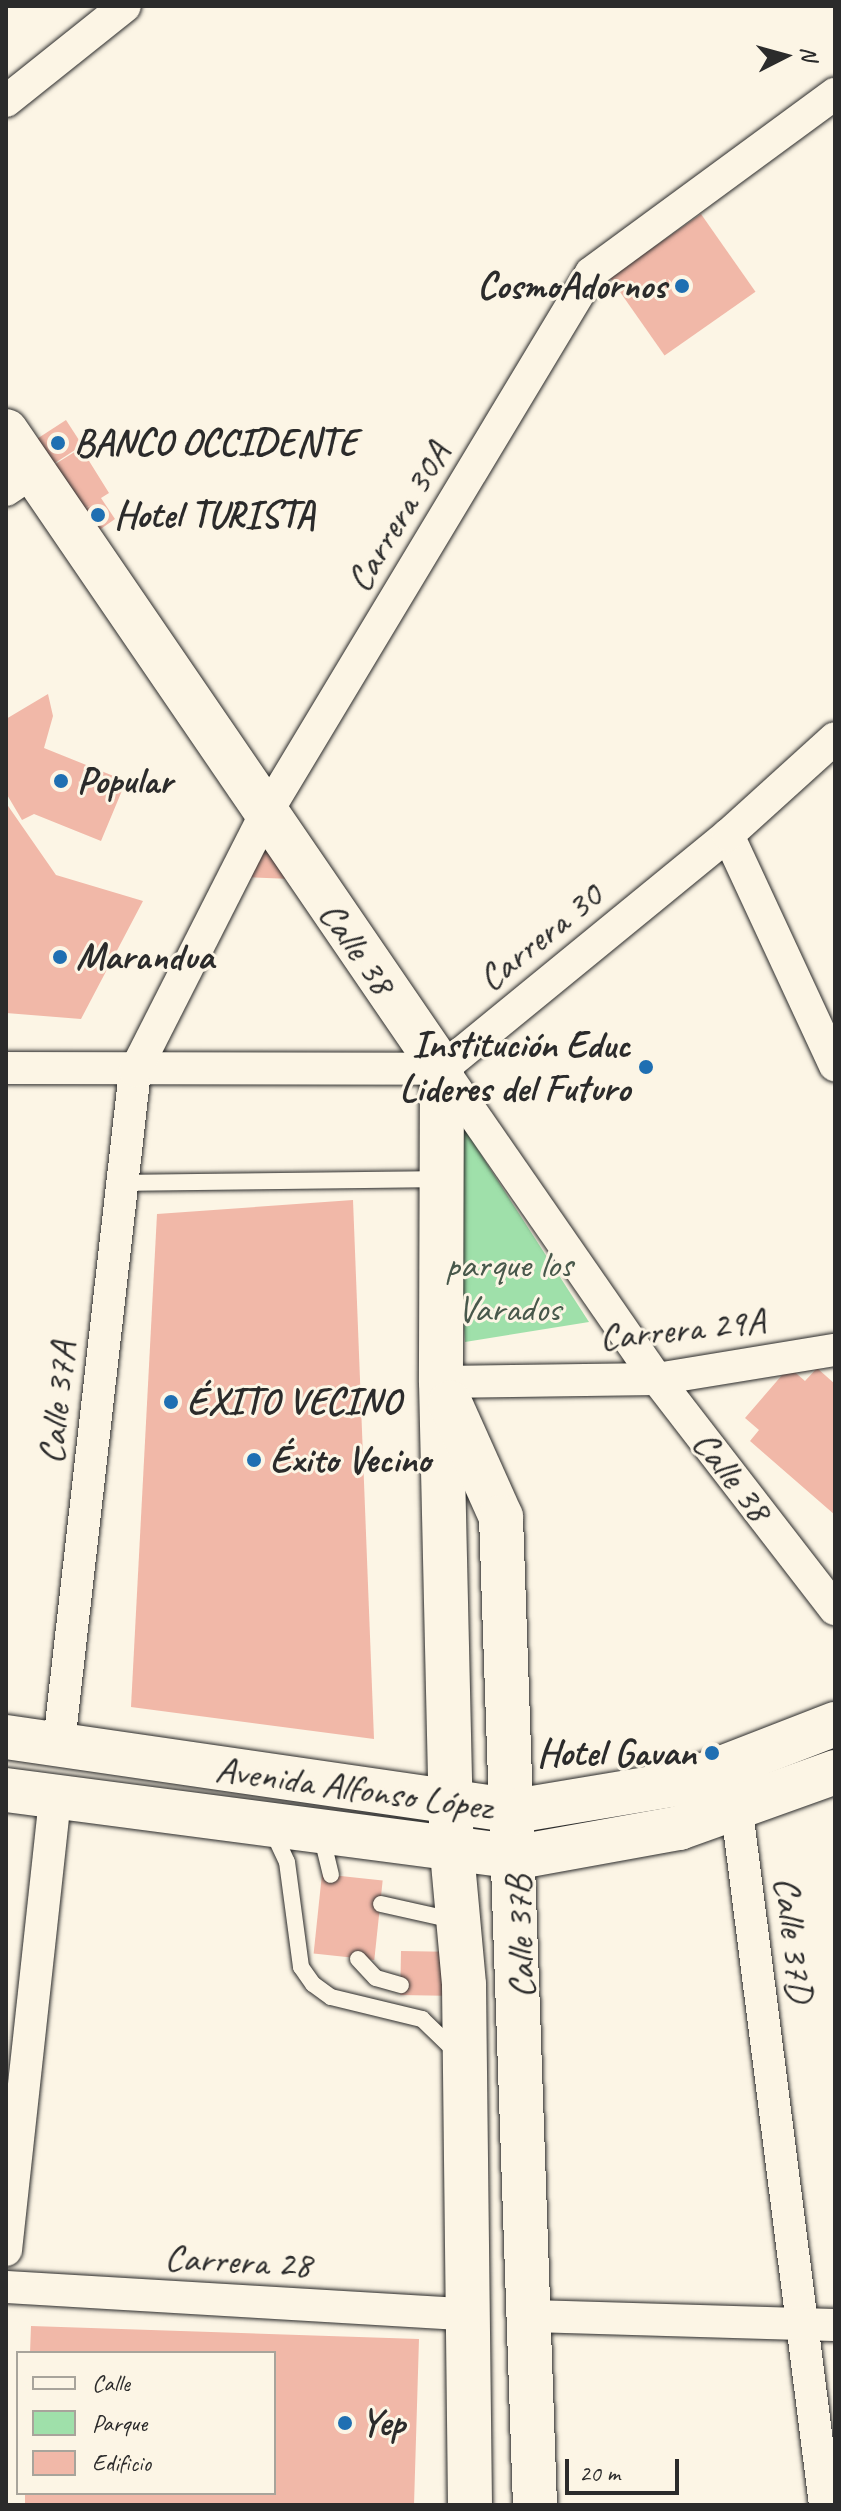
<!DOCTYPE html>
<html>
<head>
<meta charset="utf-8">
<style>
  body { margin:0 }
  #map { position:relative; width:841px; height:2511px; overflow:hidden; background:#fcf5e5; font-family:Caveat,sans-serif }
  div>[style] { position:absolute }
  .green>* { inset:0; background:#9fe0aa }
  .building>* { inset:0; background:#f1b8a8; transform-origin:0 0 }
  .roads { filter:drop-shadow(0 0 2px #2b2b2b) drop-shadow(0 0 2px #2b2b2b) }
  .lane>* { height:16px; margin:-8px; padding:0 8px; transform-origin:8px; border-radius:8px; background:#fcf5e5 }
  .street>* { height:32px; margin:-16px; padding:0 16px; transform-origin:16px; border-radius:16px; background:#fcf5e5 }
  .secondary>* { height:44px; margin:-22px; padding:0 22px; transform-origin:22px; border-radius:22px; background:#fcf5e5 }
  .dots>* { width:22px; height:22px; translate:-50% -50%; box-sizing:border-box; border:4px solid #fcf5e5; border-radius:50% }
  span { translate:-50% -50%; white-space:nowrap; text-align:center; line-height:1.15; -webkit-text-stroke:6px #fcf5e5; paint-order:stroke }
  .poi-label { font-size:38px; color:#2b2b2b; font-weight:700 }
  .right { translate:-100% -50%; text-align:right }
  .left { translate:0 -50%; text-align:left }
  .street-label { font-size:38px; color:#2b2b2b }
  .park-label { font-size:38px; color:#48584b }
  .frame { position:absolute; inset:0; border:8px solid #2b2b2b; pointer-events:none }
  .legend { position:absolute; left:16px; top:2351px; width:260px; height:144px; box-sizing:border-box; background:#fcf5e5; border:2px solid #a8a49b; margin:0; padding:10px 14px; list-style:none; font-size:24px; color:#2b2b2b }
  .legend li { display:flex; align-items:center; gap:16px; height:40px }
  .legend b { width:40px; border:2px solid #a8a49b }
  .north { position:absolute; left:745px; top:16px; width:80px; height:80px; -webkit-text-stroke:6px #fcf5e5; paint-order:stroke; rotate:84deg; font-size:22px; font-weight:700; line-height:32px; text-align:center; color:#2b2b2b }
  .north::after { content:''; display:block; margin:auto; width:28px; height:36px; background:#2b2b2b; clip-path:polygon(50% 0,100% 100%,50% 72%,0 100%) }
  .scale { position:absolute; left:565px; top:2459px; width:114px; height:36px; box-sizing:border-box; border:4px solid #2b2b2b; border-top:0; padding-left:10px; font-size:24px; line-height:28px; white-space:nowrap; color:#2b2b2b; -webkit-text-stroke:6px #fcf5e5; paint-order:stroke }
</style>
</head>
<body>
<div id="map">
  <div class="green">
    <i style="clip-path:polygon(447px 1102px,589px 1322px,465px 1342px)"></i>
  </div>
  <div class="building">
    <i style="left:701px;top:214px;width:95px;height:111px;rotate:55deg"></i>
    <i style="left:66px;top:420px;width:30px;height:39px;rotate:57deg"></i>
    <i style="clip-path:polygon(81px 448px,109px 493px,101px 498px,115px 519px,95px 533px,81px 512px,91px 505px,80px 511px,52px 466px)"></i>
    <i style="clip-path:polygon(48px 694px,53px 716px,44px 748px,126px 781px,101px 841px,34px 814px,22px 820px,6px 793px,6px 719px)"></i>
    <i style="clip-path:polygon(6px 803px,56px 875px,143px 901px,81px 1019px,6px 1013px)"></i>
    <i style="clip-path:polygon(264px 837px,292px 879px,244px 877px)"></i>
    <i style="clip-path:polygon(353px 1200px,374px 1739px,131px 1707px,157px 1214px)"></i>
    <i style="clip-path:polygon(789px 1367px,805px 1381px,817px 1368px,835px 1384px,835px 1515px,750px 1441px,759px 1430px,745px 1418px)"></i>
    <i style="left:322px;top:1874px;width:61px;height:80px;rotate:6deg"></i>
    <i style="left:401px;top:1951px;width:43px;height:44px;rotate:1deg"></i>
    <i style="clip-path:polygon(31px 2326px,419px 2339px,414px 2505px,25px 2505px,25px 2493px,274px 2493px,274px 2353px,30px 2353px)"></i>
  </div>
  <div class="roads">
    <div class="lane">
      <i style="left:122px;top:1183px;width:318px;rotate:-0.7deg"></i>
      <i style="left:272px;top:1830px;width:35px;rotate:65deg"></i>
      <i style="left:287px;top:1862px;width:106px;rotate:82.4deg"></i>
      <i style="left:301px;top:1967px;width:21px;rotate:55deg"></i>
      <i style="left:313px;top:1984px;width:22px;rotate:36deg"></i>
      <i style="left:331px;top:1997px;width:94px;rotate:13.6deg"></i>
      <i style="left:422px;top:2019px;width:45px;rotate:44.1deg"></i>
      <i style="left:321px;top:1834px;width:42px;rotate:76.3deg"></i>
      <i style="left:381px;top:1904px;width:78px;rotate:12.6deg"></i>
      <i style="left:358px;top:1959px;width:26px;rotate:47deg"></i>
      <i style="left:376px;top:1978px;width:26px;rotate:16deg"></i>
    </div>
    <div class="street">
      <i style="left:6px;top:101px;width:152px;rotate:-38.6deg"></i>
      <i style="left:6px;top:490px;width:32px;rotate:-34deg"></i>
      <i style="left:728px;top:835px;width:254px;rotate:65.1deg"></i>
      <i style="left:6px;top:1068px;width:436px;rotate:0.1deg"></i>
      <i style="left:442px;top:1069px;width:370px;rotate:-39.3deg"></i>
      <i style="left:728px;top:835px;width:144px;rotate:-42.2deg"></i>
      <i style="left:442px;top:1069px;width:377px;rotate:55.3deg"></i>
      <i style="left:657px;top:1379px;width:291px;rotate:52.3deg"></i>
      <i style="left:441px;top:1382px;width:216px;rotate:-0.8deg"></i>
      <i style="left:657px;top:1379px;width:180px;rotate:-9.3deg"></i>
      <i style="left:59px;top:1743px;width:676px;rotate:-83.55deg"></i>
      <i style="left:135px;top:1071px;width:287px;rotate:-63.1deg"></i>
      <i style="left:265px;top:815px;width:632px;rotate:-58.97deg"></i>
      <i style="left:591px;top:273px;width:303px;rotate:-36.3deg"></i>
      <i style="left:737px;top:1811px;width:700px;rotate:82.77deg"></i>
      <i style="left:6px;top:2250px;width:457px;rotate:-83.8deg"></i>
      <i style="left:6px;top:2287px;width:460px;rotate:3.4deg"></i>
      <i style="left:531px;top:2316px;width:304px;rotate:1.7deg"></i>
    </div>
    <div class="secondary">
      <i style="left:6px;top:431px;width:773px;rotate:55.65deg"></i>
      <i style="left:442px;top:1069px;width:313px;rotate:90.2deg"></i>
      <i style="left:441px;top:1382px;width:470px;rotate:88.7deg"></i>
      <i style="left:452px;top:1852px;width:134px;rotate:84.8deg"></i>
      <i style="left:464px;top:1985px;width:520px;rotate:89.34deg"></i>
      <i style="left:450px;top:1403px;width:125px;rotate:65.9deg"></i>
      <i style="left:501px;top:1517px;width:989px;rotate:88.03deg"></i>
      <i style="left:6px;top:1737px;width:514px;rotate:8.27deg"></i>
      <i style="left:515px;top:1811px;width:170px;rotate:-9.5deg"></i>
      <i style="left:683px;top:1783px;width:163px;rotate:-21.2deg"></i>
      <i style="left:6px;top:1790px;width:516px;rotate:7.46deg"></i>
      <i style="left:518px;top:1857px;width:164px;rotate:-10.2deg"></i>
      <i style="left:679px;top:1828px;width:166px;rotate:-19.7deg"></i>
    </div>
  </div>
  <div class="dots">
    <i style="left:682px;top:286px;background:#1f6fb2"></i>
    <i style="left:58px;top:443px;background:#1f6fb2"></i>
    <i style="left:98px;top:515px;background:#1f6fb2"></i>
    <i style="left:61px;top:781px;background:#1f6fb2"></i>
    <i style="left:60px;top:957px;background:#1f6fb2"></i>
    <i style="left:646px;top:1067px;background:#1f6fb2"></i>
    <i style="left:171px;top:1402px;background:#1f6fb2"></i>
    <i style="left:254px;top:1460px;background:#1f6fb2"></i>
    <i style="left:712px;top:1753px;background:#1f6fb2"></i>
    <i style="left:345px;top:2423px;background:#1f6fb2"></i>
  </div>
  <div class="poi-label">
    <span class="right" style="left:666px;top:286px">CosmoAdornos</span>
    <span class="left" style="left:74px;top:443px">BANCO OCCIDENTE</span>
    <span class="left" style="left:114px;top:515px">Hotel TURISTA</span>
    <span class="left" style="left:77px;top:781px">Popular</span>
    <span class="left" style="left:76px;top:957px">Marandua</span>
    <span class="right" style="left:630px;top:1067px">Institución Educ<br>Lideres del Futuro</span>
    <span class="left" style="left:187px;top:1402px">ÉXITO VECINO</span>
    <span class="left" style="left:270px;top:1460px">Éxito Vecino</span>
    <span class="right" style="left:696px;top:1753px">Hotel Gavan</span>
    <span class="left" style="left:361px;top:2423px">Yep</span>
  </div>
  <div class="street-label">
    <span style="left:398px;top:517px;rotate:-59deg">Carrera 30A</span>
    <span style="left:540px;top:937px;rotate:-39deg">Carrera 30</span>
    <span style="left:357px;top:948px;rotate:55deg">Calle 38</span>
    <span style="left:682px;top:1329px;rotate:-6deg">Carrera 29A</span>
    <span style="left:57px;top:1403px;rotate:-84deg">Calle 37A</span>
    <span style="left:732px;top:1476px;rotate:52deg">Calle 38</span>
    <span style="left:354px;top:1788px;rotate:8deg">Avenida Alfonso López</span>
    <span style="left:520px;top:1937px;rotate:-92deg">Calle 37B</span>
    <span style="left:794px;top:1939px;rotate:83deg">Calle 37D</span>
    <span style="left:238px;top:2261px;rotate:3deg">Carrera 28</span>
  </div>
  <div class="park-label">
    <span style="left:509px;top:1287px">parque los<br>Varados</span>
  </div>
  <div class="frame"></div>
  <ul class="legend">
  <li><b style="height:10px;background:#fcf5e5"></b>Calle</li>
  <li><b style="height:22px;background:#9fe0aa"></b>Parque</li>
  <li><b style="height:22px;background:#f1b8a8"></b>Edificio</li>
  </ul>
  <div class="north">N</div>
  <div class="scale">20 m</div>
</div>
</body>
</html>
